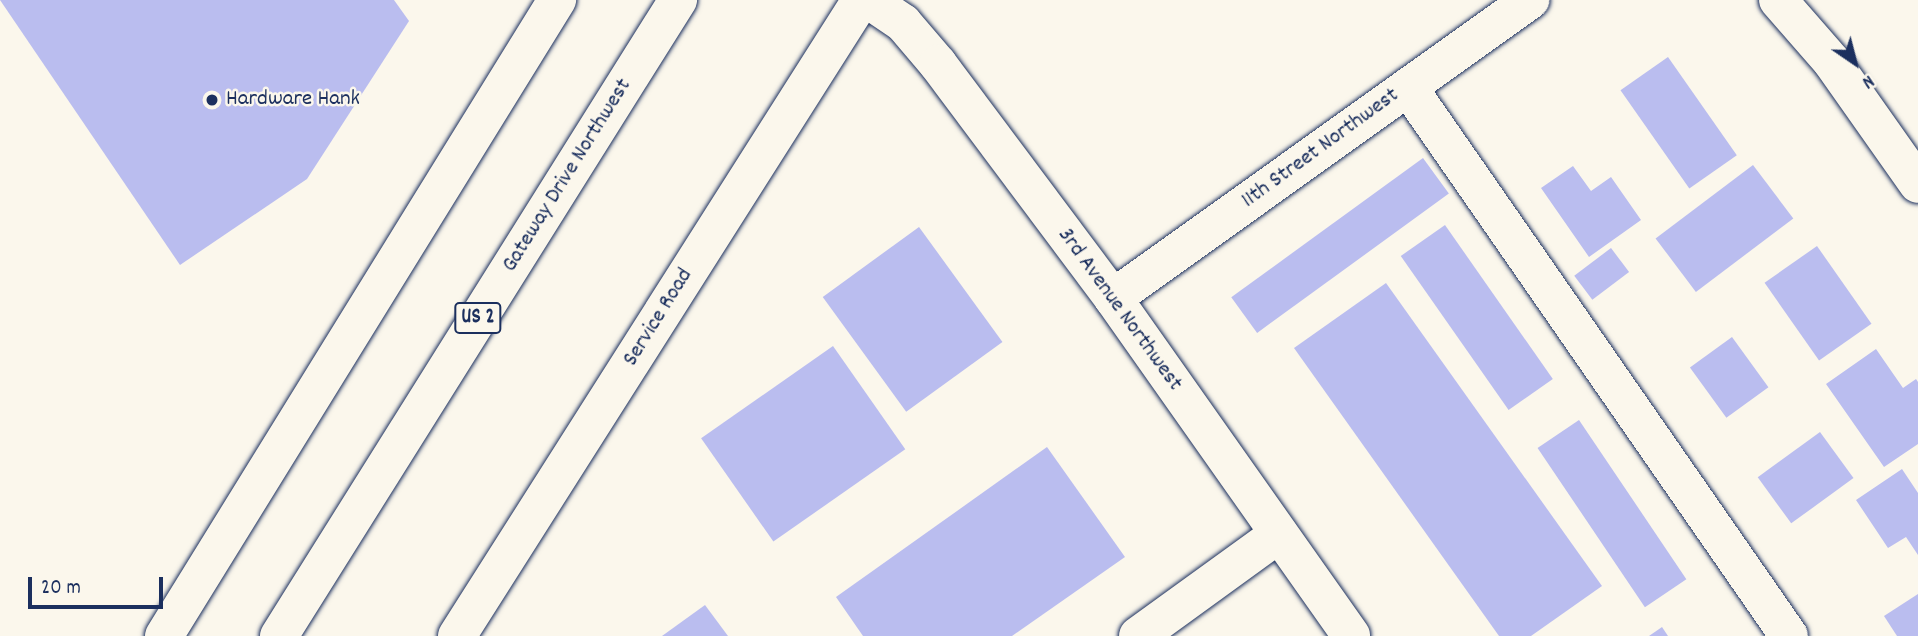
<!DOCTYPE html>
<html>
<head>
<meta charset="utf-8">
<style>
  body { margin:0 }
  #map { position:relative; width:1918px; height:636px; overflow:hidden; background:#fbf7ec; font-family:Dekko,sans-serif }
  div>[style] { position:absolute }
  .building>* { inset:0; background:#babdef; transform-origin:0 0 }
  .roads { filter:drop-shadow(0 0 2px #1b2f5e) drop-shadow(0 0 2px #1b2f5e) }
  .minor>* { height:38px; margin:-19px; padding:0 19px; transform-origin:19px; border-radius:19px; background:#fbf7ec }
  .highway>* { height:38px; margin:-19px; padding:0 19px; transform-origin:19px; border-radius:19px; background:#fbf7ec }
  .dots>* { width:19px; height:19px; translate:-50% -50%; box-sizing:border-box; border:4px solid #fbf7ec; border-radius:50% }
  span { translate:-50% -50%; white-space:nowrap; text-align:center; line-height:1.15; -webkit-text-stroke:5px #fbf7ec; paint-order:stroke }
  .shield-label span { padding:2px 5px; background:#fbf7ec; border:2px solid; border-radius:5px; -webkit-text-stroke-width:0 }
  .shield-label { font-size:21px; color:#1b2f5e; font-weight:700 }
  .poi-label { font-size:23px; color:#1b2f5e }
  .left { translate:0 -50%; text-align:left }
  .street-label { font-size:23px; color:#1b2f5e }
  .north { position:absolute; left:1820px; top:28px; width:70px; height:70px; -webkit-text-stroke:5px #fbf7ec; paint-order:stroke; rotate:145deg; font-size:19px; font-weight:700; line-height:28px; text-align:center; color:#1b2f5e }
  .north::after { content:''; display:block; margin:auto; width:24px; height:32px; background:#1b2f5e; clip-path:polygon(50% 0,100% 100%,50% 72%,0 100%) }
  .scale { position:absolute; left:28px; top:577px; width:135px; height:32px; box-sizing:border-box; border:4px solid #1b2f5e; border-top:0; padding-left:9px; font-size:21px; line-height:24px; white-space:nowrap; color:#1b2f5e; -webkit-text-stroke:5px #fbf7ec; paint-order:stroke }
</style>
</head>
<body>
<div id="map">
  <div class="building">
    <i style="clip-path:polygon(0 0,394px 0,409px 21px,307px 179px,180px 265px)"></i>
    <i style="left:1668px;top:57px;width:120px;height:58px;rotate:55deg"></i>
    <i style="left:1423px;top:158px;width:44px;height:237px;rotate:54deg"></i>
    <i style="left:1753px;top:165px;width:67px;height:122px;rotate:53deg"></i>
    <i style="clip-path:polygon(1573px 166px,1591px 191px,1611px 177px,1641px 220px,1589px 257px,1541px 188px)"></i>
    <i style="left:1445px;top:225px;width:188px;height:54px;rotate:55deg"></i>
    <i style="left:919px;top:227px;width:142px;height:119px;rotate:54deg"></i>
    <i style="left:1817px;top:246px;width:95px;height:64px;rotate:55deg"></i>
    <i style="left:1611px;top:248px;width:30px;height:46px;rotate:53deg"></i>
    <i style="clip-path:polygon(1386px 283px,1602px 586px,1531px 636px,1499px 636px,1294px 348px)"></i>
    <i style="left:1732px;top:337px;width:62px;height:52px;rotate:54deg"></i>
    <i style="left:833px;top:346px;width:126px;height:161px;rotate:55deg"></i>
    <i style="clip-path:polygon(1876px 349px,1903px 388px,1916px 379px,1918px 382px,1918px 444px,1884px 467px,1826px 384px)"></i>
    <i style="left:1579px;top:420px;width:192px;height:50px;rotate:56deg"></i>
    <i style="left:1820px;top:432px;width:57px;height:77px;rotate:54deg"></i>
    <i style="clip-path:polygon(1047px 447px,1125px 557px,1012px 636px,863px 636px,836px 597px)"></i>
    <i style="clip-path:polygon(1902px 469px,1918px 493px,1918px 555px,1906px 537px,1888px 548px,1856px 500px)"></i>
    <i style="clip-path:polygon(1918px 594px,1918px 636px,1897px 636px,1884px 616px)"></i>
    <i style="clip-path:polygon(705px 605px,728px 636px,662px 636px)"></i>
    <i style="clip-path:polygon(1662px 627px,1668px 636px,1649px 636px)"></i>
  </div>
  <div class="roads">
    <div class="minor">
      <i style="left:869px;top:0;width:41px;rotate:34.1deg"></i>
      <i style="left:903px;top:23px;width:54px;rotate:49.5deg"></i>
      <i style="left:938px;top:64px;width:292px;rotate:53.2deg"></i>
      <i style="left:1113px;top:298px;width:413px;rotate:54.8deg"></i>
      <i style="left:1778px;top:0;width:82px;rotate:48.9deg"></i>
      <i style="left:1832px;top:62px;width:149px;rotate:54.8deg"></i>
      <i style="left:1408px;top:87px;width:668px;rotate:55.24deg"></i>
      <i style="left:1113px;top:298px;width:513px;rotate:-35.55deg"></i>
      <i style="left:457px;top:636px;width:753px;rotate:-57.58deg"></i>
      <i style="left:1138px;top:636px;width:174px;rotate:-35.9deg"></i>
    </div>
    <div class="highway">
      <i style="left:164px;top:636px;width:748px;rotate:-58.29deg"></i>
      <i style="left:279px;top:636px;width:751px;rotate:-57.9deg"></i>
    </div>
  </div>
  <div class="dots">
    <i style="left:212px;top:100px;background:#1b2f5e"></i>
  </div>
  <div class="shield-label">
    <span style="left:478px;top:318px">US 2</span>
  </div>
  <div class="poi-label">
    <span class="left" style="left:226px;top:100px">Hardware Hank</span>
  </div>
  <div class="street-label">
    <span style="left:1321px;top:149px;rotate:-36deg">11th Street Northwest</span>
    <span style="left:568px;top:176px;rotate:-58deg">Gateway Drive Northwest</span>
    <span style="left:1119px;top:310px;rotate:54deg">3rd Avenue Northwest</span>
    <span style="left:659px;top:318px;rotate:-58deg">Service Road</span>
  </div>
  <div class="north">N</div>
  <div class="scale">20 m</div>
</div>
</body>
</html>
